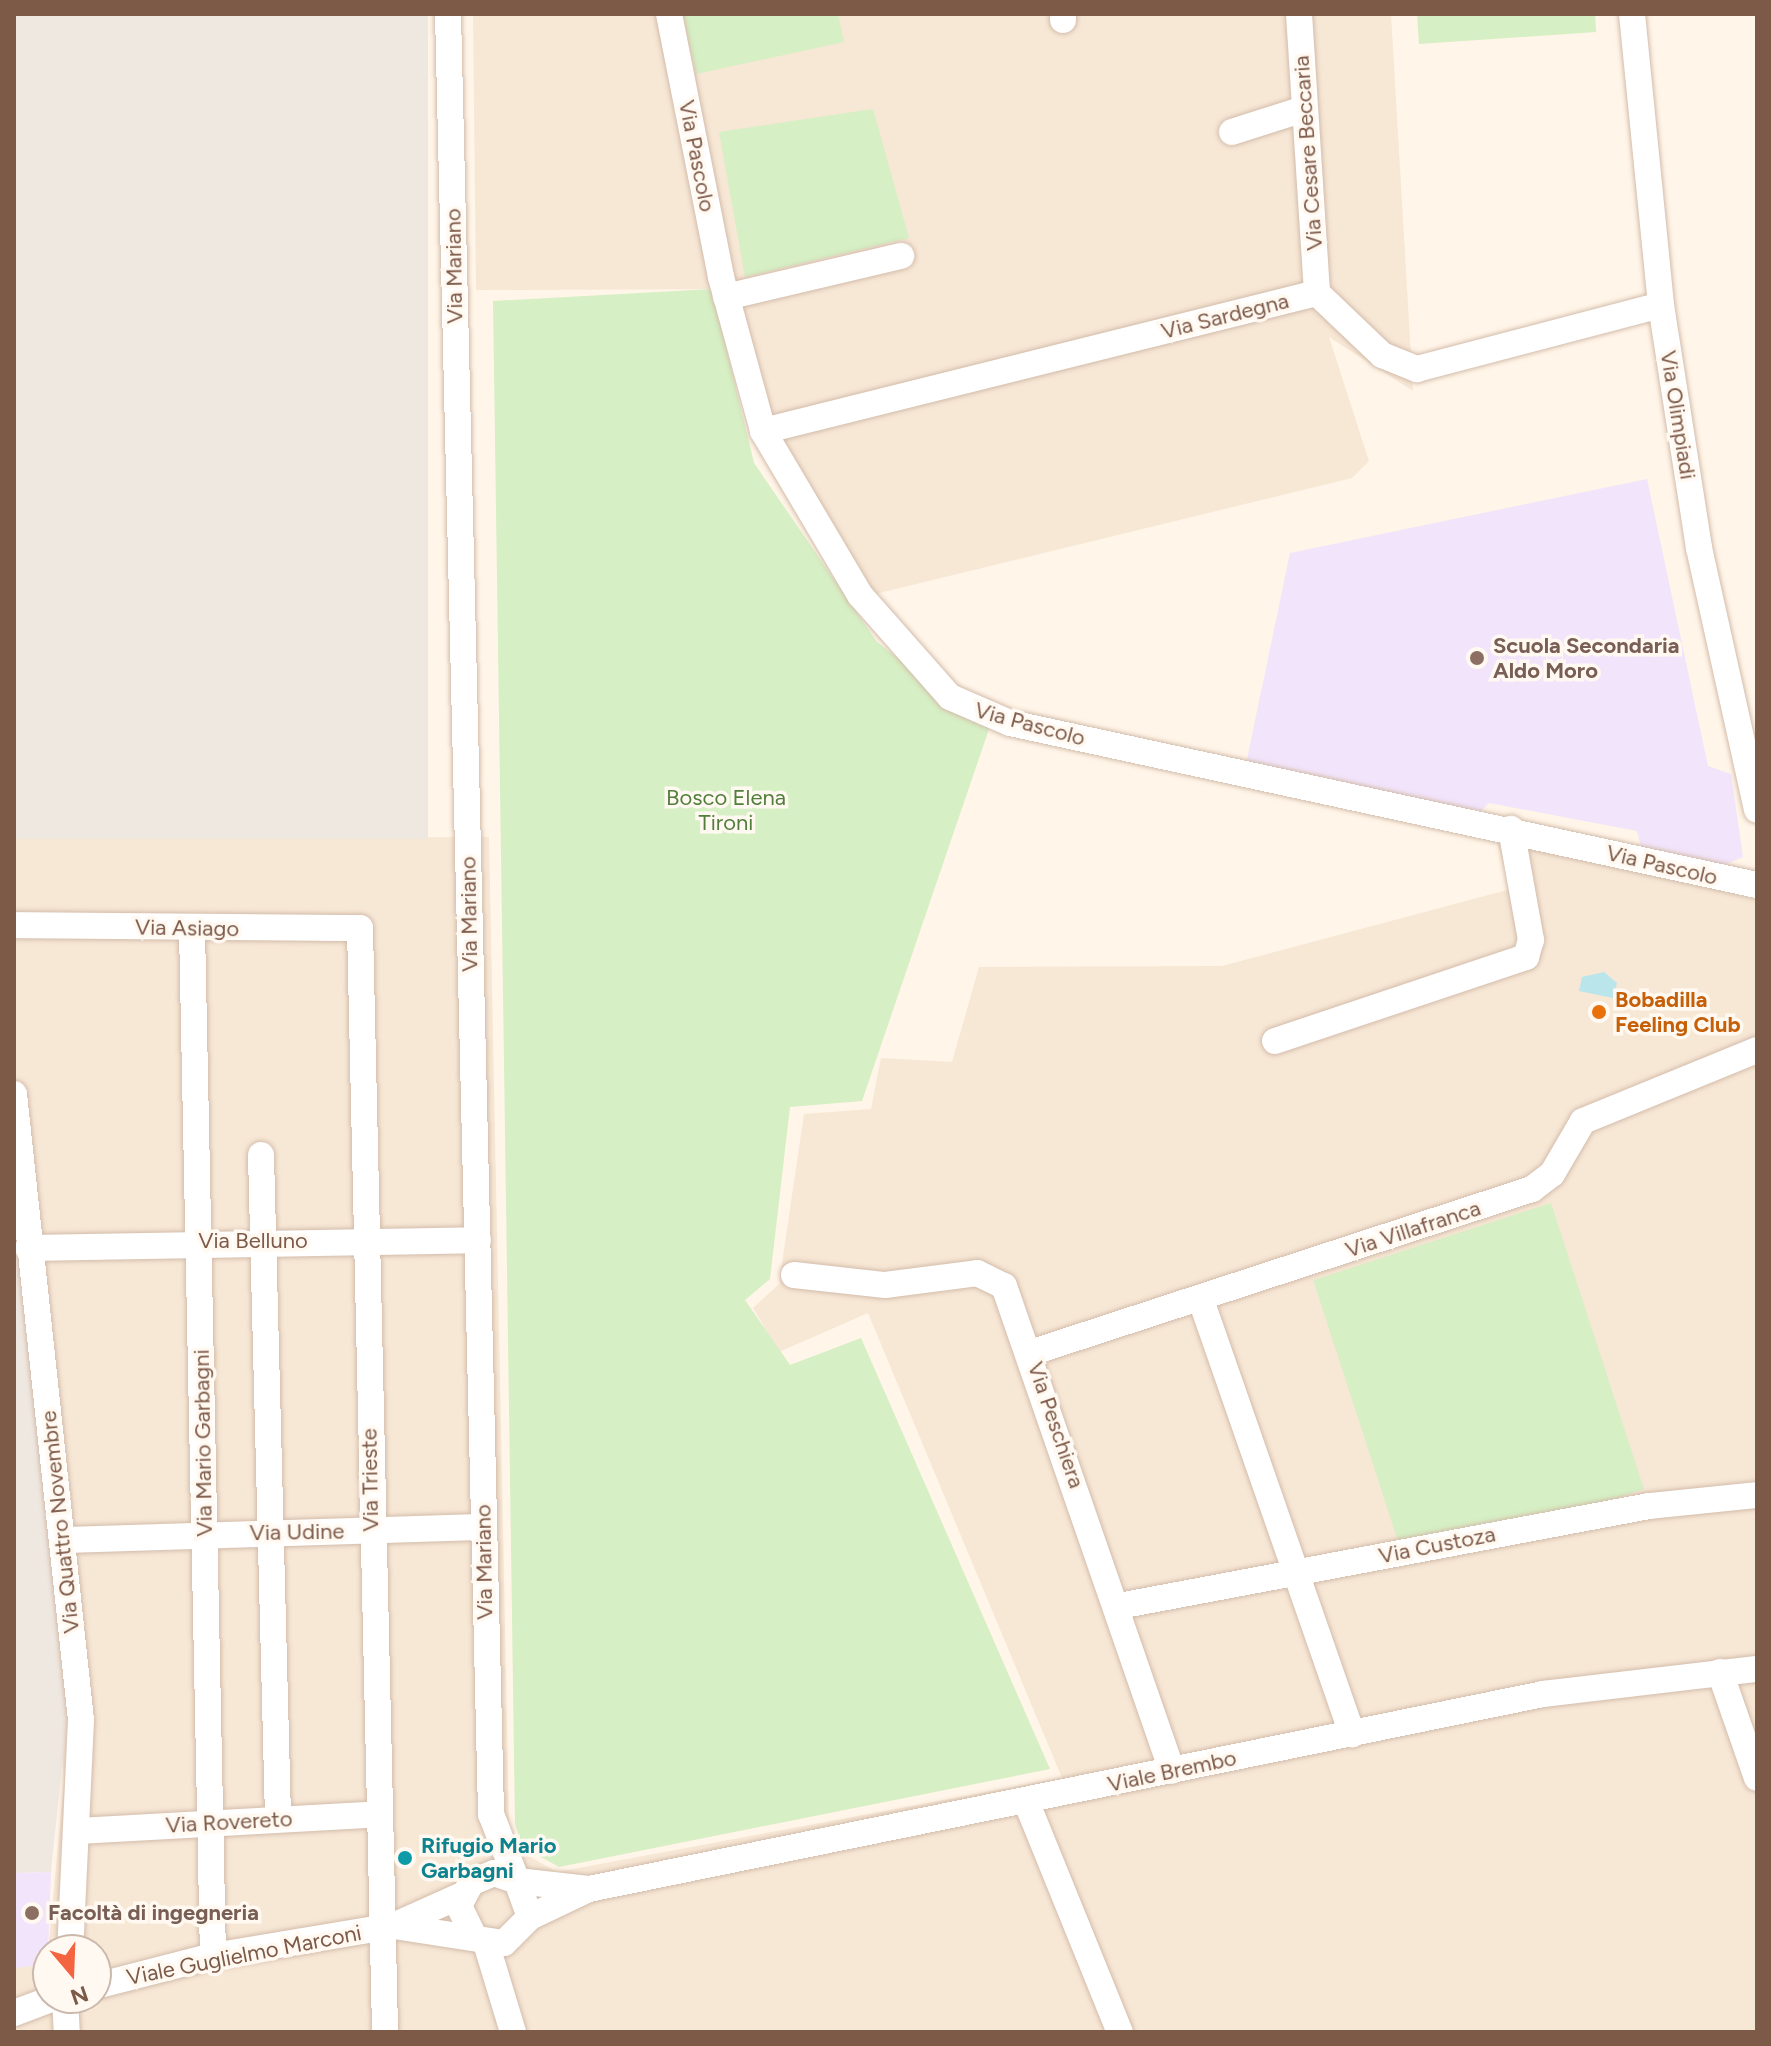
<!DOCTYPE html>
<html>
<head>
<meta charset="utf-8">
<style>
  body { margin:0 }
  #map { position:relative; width:1771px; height:2046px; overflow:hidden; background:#fff5e8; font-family:Figtree,sans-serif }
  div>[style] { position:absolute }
  .residential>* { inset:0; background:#f7e7d5 }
  .industrial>* { inset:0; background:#efe8e1; transform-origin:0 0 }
  .education>* { inset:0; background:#f2e4fb }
  .green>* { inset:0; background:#d6efc4; transform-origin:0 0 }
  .water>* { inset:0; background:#b9e5eb }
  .roads { filter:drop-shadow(0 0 2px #d3bcab) drop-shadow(0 0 2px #d3bcab) }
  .minor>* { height:26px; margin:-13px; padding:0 13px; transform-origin:13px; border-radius:13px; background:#fff }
  .dots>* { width:22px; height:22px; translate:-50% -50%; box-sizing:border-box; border:4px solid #fff9f1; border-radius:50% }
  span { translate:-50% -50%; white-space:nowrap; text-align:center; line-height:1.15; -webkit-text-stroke:7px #fff9f1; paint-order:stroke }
  .street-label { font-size:22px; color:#7d5948 }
  .education-label { font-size:22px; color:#785e54; font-weight:700 }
  .left { translate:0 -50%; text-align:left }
  .park-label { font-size:22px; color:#517e3c }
  .food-label { font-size:22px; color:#c56008; font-weight:700 }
  .culture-label { font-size:22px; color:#0d838f; font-weight:700 }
  .frame { position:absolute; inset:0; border:16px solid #7d5948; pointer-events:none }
  .north { position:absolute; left:32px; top:1934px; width:80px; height:80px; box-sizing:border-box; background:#fff9f1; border:2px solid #cbb9ad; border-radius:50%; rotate:161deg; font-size:22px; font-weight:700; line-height:32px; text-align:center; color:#7d5948 }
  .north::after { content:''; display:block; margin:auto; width:28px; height:36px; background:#f56441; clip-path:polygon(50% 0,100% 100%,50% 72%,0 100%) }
</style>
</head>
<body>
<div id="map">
  <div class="residential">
    <i style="clip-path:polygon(473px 14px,1391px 14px,1413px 391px,1329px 337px,1369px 461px,1352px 478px,875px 594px,767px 412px,735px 289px,476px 290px)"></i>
    <i style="clip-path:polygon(evenodd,1494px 833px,1757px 900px,1757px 2032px,14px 2032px,14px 1968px,33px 1966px,48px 1952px,64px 1782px,14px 1157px,14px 839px,489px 837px,509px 1825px,518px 1850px,557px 1872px,1062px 1778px,868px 1313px,779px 1352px,753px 1308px,779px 1284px,804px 1114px,871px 1109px,881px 1058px,952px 1062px,979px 967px,1222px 966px,1511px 889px,1494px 833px,48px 1950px,96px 1950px,96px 1998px,48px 1998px,48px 1950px)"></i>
  </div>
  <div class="industrial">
    <i style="left:14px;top:14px;width:414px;height:825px"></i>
    <i style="clip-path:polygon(14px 1157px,71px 1679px,51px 1872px,14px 1873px)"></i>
  </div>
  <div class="education">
    <i style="clip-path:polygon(1647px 479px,1708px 766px,1731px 774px,1743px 857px,1724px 865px,1642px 851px,1637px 831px,1489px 803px,1476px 816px,1246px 764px,1290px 553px)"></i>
    <i style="clip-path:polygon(51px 1872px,48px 1952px,33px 1966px,14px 1968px,14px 1873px)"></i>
  </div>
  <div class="green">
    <i style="clip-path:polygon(683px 14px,838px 14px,844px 42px,696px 74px)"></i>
    <i style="clip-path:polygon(1417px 14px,1595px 14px,1596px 32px,1419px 44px)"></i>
    <i style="clip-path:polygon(873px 109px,909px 238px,745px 277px,719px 132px)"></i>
    <i style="clip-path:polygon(712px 289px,754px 463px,877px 642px,989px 729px,862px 1101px,790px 1107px,770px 1279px,745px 1300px,790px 1365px,861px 1338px,1050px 1769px,559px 1867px,523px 1847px,515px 1824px,493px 301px)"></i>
    <i style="left:1551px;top:1203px;width:301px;height:250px;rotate:72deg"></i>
  </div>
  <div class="water">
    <i style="clip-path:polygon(1604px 972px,1617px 983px,1613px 998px,1579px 991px,1582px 977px)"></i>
  </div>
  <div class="roads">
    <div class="minor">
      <i style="left:448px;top:14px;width:1801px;rotate:88.63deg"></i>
      <i style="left:491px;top:1814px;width:72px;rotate:68.8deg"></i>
      <i style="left:669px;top:14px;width:268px;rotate:78.8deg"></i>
      <i style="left:721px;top:277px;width:160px;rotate:74.7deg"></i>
      <i style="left:763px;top:431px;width:191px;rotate:59.4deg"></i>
      <i style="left:860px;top:595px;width:136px;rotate:48.6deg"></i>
      <i style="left:950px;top:697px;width:65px;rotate:23.4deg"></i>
      <i style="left:1010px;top:723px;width:764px;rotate:12.24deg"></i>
      <i style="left:1063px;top:14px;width:6px;rotate:90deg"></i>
      <i style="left:1299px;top:14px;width:280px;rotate:86.3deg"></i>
      <i style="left:1632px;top:14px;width:292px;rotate:84.3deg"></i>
      <i style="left:1661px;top:305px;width:246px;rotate:81.1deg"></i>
      <i style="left:1699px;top:548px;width:268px;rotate:77.5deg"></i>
      <i style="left:1232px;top:132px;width:76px;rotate:-17.7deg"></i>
      <i style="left:726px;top:297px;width:180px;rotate:-13.2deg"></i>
      <i style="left:763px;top:431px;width:571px;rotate:-13.99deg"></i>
      <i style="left:1317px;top:293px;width:90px;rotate:43.6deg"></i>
      <i style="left:1382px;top:355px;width:38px;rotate:22deg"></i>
      <i style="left:1417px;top:369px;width:252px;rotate:-14.7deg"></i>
      <i style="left:14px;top:925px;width:346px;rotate:0.5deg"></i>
      <i style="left:360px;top:928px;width:1104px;rotate:88.7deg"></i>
      <i style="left:192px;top:929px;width:1027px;rotate:88.83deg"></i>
      <i style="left:1275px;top:1041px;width:265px;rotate:-18.5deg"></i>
      <i style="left:1526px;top:957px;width:18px;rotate:-74deg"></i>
      <i style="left:1531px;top:940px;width:113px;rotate:-100.2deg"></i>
      <i style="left:14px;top:1094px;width:630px;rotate:83.89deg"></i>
      <i style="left:81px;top:1720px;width:230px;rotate:92.7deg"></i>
      <i style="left:261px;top:1155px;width:664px;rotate:88.53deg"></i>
      <i style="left:28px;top:1248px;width:450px;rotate:-1deg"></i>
      <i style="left:794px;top:1275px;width:92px;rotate:6.3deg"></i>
      <i style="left:885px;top:1285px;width:93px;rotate:-7.4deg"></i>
      <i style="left:977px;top:1273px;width:30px;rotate:26deg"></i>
      <i style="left:1004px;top:1286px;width:513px;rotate:70.89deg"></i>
      <i style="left:1201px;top:1300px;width:460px;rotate:70.8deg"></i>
      <i style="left:1030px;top:1353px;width:528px;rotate:-18.09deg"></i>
      <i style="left:1532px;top:1189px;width:25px;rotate:-37deg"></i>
      <i style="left:1552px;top:1174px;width:61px;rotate:-59.7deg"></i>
      <i style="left:1583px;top:1121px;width:188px;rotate:-22.2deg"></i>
      <i style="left:63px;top:1540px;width:420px;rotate:-1.8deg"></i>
      <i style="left:1119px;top:1606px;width:539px;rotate:-10.68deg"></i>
      <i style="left:1649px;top:1506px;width:109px;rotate:-5.8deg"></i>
      <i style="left:1720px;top:1672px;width:112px;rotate:70.8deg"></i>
      <i style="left:1026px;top:1801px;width:249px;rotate:67.9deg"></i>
      <i style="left:78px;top:1831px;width:302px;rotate:-3.2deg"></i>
      <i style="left:517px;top:1881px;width:72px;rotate:6.3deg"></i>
      <i style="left:530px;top:1917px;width:65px;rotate:-25.4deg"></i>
      <i style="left:589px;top:1889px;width:974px;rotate:-11.55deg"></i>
      <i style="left:1543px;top:1694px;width:215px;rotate:-6.7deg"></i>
      <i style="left:394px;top:1926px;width:111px;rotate:8.8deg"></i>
      <i style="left:504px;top:1943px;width:37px;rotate:-45deg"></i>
      <i style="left:530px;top:1917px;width:38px;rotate:-110deg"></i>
      <i style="left:517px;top:1881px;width:24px;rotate:-161deg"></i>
      <i style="left:494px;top:1873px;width:25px;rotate:157deg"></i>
      <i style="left:471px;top:1883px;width:26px;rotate:118deg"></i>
      <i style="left:459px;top:1906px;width:34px;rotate:64deg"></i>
      <i style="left:486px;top:1943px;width:93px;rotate:73.1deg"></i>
      <i style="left:96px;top:1986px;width:121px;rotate:-14.4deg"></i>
      <i style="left:213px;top:1956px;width:182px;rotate:-9.5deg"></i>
      <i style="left:393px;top:1926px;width:76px;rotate:-24.2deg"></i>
      <i style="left:65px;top:1998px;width:34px;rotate:87deg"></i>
      <i style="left:14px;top:2013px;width:43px;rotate:-20.6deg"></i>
    </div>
  </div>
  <div class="dots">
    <i style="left:1477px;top:658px;background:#8d6e63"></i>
    <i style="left:1599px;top:1012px;background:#e8710a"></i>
    <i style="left:405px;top:1858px;background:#0f9aa8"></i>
    <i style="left:32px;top:1913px;background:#8d6e63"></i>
  </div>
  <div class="street-label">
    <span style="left:1308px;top:153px;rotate:-94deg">Via Cesare Beccaria</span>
    <span style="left:697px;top:156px;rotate:79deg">Via Pascolo</span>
    <span style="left:454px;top:266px;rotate:-91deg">Via Mariano</span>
    <span style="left:1225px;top:316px;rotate:-14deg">Via Sardegna</span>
    <span style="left:1678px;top:415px;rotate:81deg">Via Olimpiadi</span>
    <span style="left:1030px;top:724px;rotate:15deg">Via Pascolo</span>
    <span style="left:1662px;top:865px;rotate:13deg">Via Pascolo</span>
    <span style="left:469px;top:914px;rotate:-91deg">Via Mariano</span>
    <span style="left:187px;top:928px;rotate:1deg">Via Asiago</span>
    <span style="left:1413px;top:1229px;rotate:-18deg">Via Villafranca</span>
    <span style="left:253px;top:1241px">Via Belluno</span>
    <span style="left:1056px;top:1425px;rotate:71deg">Via Peschiera</span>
    <span style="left:203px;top:1443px;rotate:-91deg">Via Mario Garbagni</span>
    <span style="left:370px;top:1480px;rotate:-91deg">Via Trieste</span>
    <span style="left:60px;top:1522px;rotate:-96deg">Via Quattro Novembre</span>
    <span style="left:297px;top:1532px;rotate:-1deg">Via Udine</span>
    <span style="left:1437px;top:1545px;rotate:-11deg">Via Custoza</span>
    <span style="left:484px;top:1562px;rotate:-91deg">Via Mariano</span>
    <span style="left:1172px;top:1771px;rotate:-12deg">Viale Brembo</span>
    <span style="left:229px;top:1822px;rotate:-3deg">Via Rovereto</span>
    <span style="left:244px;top:1955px;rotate:-11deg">Viale Guglielmo Marconi</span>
  </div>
  <div class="education-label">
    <span class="left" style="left:1493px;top:658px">Scuola Secondaria<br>Aldo Moro</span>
    <span class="left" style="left:48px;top:1913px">Facoltà di ingegneria</span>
  </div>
  <div class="park-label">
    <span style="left:726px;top:810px">Bosco Elena<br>Tironi</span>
  </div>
  <div class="food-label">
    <span class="left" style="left:1615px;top:1012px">Bobadilla<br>Feeling Club</span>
  </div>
  <div class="culture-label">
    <span class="left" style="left:421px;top:1858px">Rifugio Mario<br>Garbagni</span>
  </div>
  <div class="frame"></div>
  <div class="north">N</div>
</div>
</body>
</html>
